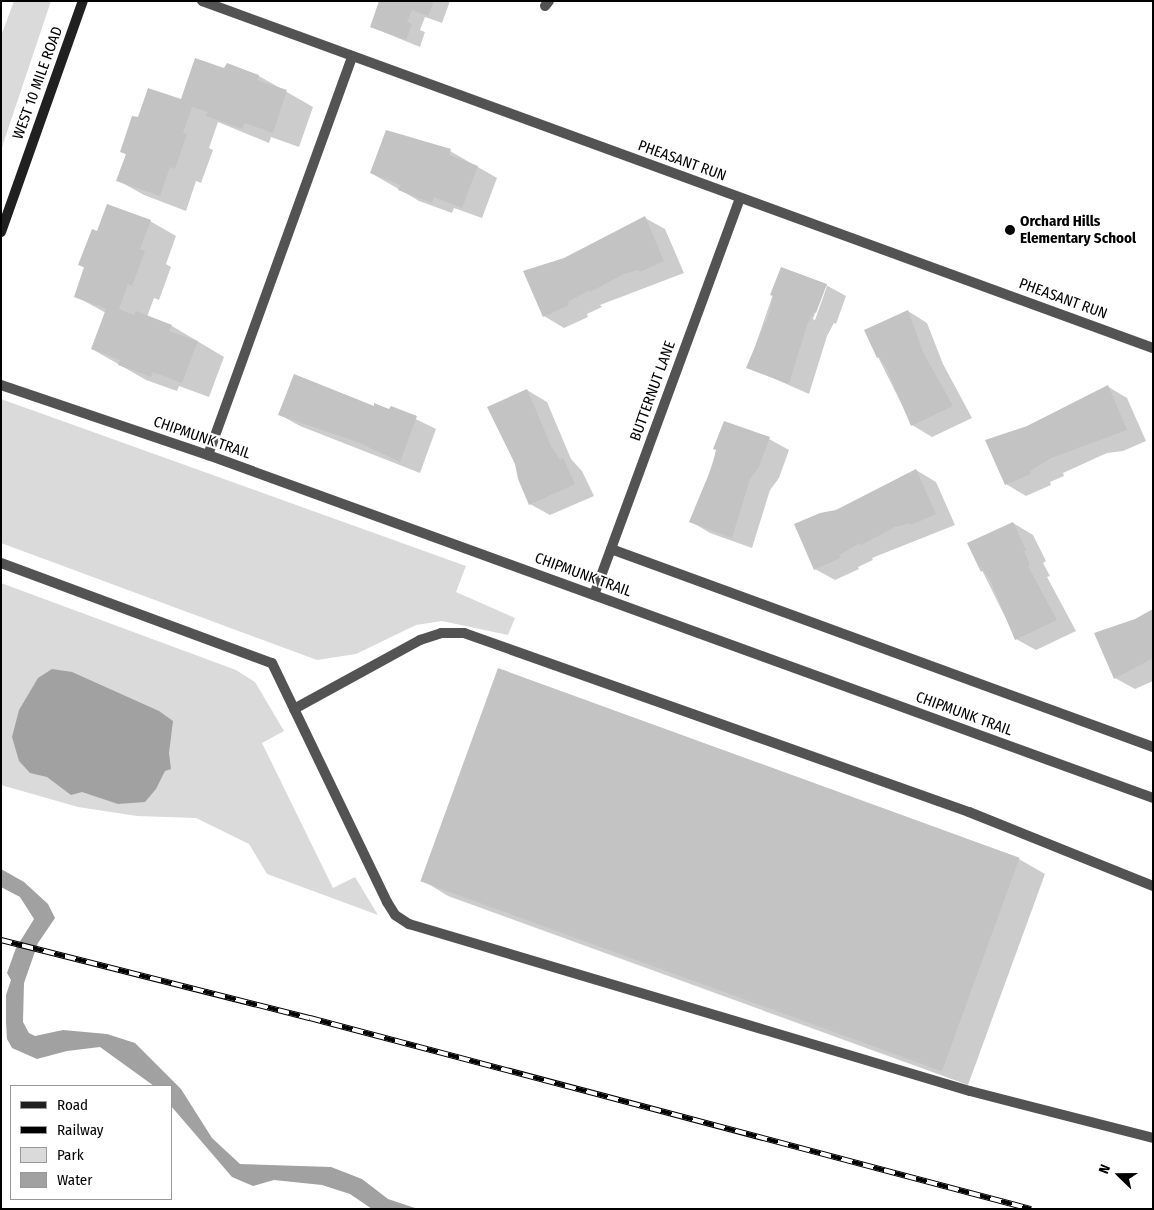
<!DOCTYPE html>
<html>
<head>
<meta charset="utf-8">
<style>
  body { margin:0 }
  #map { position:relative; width:1154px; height:1210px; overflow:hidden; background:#fff; font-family:"Fira Sans Condensed",sans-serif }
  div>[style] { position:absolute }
  .green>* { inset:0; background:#dadada }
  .water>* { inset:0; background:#a1a1a1 }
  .shadow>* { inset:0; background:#0003 }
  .building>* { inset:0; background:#c3c3c3; transform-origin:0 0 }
  .service>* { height:10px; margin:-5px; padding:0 5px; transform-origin:5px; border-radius:5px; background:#535353 }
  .minor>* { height:10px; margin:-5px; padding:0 5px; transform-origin:5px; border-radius:5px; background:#535353 }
  .secondary>* { height:10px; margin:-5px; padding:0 5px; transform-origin:5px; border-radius:5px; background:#202020 }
  .rail>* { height:5.5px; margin-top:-2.75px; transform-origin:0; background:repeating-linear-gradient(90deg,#fff 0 11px,#000 0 22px); box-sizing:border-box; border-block:1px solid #000 }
  .dots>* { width:14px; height:14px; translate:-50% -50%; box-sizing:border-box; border:2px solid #fff; border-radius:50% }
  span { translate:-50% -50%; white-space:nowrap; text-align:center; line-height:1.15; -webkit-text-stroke:4px #fff; paint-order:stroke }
  .street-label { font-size:15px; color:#000 }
  .poi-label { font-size:15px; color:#000; font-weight:700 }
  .left { translate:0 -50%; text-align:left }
  .frame { position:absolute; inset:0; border:2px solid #000; pointer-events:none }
  .legend { position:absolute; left:10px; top:1085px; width:162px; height:115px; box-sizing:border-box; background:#fff; border:1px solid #999; margin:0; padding:6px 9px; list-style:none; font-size:15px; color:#000 }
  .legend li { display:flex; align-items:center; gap:10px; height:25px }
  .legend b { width:25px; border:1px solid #999 }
  .north { position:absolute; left:1094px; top:1150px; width:50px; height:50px; -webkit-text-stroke:4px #fff; paint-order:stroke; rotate:292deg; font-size:14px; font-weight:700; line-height:20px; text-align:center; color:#000 }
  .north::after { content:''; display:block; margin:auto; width:18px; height:22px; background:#000; clip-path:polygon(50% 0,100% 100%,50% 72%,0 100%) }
</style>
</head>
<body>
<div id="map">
  <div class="green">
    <i style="clip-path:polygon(14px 1px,51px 1px,1px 150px,1px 36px)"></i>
    <i style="clip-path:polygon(1px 399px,466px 566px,456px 592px,515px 618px,508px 635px,442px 621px,416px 625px,356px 654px,317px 660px,1px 543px)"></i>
    <i style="clip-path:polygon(1px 583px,236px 670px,255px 682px,284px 731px,262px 743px,333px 888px,355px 877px,378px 915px,267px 874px,249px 844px,196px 818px,137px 816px,78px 807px,1px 785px)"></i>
  </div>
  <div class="water">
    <i style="clip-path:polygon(52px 669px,72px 672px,159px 711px,173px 721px,169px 753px,171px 769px,165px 771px,156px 789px,145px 802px,118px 804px,82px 792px,71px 795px,47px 777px,30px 773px,19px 761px,12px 737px,19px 710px,38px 678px)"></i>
    <i style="clip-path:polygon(1px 869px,24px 882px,48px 904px,55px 918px,38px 943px,24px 983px,23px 1022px,29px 1033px,35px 1036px,63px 1030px,107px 1034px,135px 1043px,181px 1089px,212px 1138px,240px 1164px,331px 1167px,362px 1179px,388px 1199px,418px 1209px,372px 1209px,350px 1194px,322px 1185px,274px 1180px,253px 1186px,232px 1177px,171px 1106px,171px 1086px,154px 1086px,100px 1047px,67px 1051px,37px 1059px,12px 1048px,7px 1039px,6px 1023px,6px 995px,11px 980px,7px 973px,16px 948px,34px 919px,20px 897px,1px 887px)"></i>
  </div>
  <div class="shadow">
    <i style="clip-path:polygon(380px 1px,450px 1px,442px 23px,425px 17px,420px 30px,425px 32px,420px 47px,371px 27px)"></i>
    <i style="clip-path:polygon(227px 65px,259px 76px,313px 107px,299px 147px,271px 137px,269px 143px,218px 122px,209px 148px,213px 150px,201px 183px,196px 181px,186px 211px,144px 195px,117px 180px,127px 155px,121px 151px,139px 119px,182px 101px,225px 70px)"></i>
    <i style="clip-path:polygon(450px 151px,497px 178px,482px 218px,454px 208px,452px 213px,419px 201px,371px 173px)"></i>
    <i style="clip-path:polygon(645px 218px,665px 229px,684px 273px,600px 305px,602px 307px,587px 314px,588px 317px,564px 328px,544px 316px,565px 259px)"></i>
    <i style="clip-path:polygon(150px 221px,176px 236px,166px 264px,171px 267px,159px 300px,154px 298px,147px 317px,172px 326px,224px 357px,209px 397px,179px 386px,177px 391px,146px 380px,92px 349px,106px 313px,75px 296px,85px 268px,80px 265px,98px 233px)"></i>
    <i style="clip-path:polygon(evenodd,782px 268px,826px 285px,846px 296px,836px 324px,834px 323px,827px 336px,809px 394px,748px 367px,782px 268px,825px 286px,827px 286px,815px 320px,813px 319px,825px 286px)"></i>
    <i style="clip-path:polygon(908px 311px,927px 323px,943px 364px,972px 418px,932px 437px,912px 425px,865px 331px)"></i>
    <i style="clip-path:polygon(1107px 386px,1127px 398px,1146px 441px,1123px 451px,1107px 453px,1063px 473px,1064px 476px,1050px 482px,1051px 485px,1026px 496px,1006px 484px,1027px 427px)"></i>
    <i style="clip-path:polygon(527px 390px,547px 402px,571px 459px,582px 471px,594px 496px,550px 515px,530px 504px)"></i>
    <i style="clip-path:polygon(375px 407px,390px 410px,391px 407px,436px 429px,420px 473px,300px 426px,280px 415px)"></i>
    <i style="clip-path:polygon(725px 422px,769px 439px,789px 450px,779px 478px,770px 490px,752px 548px,710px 533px,690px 521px,701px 500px)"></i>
    <i style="clip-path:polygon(916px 470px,936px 482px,955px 525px,872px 558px,873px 560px,858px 567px,859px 569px,835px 580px,815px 569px)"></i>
    <i style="clip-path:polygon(1013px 523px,1033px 535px,1046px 561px,1043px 563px,1050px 576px,1047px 577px,1076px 631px,1036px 650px,1016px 639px,969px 544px)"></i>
    <i style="clip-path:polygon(1153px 612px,1153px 681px,1135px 689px,1115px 678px,1145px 616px)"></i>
    <i style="clip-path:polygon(499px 670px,1019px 859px,1045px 874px,968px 1085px,448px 896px,422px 880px)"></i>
  </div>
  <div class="building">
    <i style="clip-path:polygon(379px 1px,434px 1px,428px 16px,412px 10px,407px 22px,412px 24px,406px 40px,370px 27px)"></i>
    <i style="clip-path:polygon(195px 58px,224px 68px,227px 63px,259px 75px,257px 80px,287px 90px,273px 133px,245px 123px,242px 129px,206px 116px,208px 112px,192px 107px,183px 133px,187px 134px,175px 169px,170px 167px,160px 196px,116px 181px,126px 154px,120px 152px,132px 116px,138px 117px,148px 88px,181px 99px)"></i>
    <i style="clip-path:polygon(386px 130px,451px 149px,449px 155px,478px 166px,462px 208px,434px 197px,432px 203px,398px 190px,400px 185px,370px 173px)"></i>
    <i style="clip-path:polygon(107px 204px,151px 220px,140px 249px,145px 251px,132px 286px,128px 284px,119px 309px,134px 315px,136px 311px,172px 325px,169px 331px,198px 341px,182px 383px,153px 372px,151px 377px,118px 365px,120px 360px,91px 349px,106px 309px,74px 297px,84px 267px,78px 265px,92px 229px,97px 231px)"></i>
    <i style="clip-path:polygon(645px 216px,664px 261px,640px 272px,638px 270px,624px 274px,590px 292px,589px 290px,568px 302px,569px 305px,543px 317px,523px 271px,564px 258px)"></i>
    <i style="clip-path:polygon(781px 267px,827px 284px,816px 313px,814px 312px,807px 325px,789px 384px,746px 368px,770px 311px,773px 296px,770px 295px)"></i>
    <i style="clip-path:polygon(908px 310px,923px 352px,953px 406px,911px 426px,887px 369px,879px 357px,877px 358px,864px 330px)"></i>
    <i style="clip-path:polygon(294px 374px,374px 406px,374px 403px,389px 409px,391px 406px,417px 416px,400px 462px,360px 443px,278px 415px)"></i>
    <i style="clip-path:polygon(1108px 385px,1127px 430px,1051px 458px,1030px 471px,1031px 474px,1005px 485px,985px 440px,1027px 426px)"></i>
    <i style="clip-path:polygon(527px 389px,551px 446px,560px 460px,563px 458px,575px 484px,529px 505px,518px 479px,515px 464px,487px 407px)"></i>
    <i style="clip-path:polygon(724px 421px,770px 437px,759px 467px,750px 479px,732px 538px,689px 522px,713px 464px,716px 450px,713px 449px)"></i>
    <i style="clip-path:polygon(916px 469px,936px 514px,911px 525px,910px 523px,895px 527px,861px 545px,860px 543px,839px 555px,840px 558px,814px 570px,794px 524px,820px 513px,836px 510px)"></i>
    <i style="clip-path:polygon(1013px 522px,1026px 550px,1024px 551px,1030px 565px,1028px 566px,1057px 620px,1015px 640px,991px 582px,983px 570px,981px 572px,967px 543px)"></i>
    <i style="clip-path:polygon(1153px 609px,1153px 658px,1114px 679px,1094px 633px,1135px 619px)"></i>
    <i style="left:498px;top:668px;width:555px;height:227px;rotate:20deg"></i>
  </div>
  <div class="service">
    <i style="left:202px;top:1px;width:1012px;rotate:20.05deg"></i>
    <i style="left:208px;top:455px;width:423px;rotate:-70.1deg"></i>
    <i style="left:611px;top:549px;width:577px;rotate:20.07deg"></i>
    <i style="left:1px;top:563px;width:289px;rotate:20.3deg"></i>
    <i style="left:272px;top:663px;width:265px;rotate:64.3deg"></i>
    <i style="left:387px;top:902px;width:15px;rotate:58deg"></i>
    <i style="left:395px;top:915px;width:17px;rotate:33deg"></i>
    <i style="left:409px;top:924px;width:585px;rotate:16.58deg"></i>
    <i style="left:970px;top:1091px;width:189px;rotate:14.4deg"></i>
    <i style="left:594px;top:595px;width:423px;rotate:-69.8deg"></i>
    <i style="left:294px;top:709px;width:144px;rotate:-28.7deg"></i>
    <i style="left:420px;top:640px;width:22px;rotate:-18deg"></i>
    <i style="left:441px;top:633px;width:23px"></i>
    <i style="left:464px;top:633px;width:536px;rotate:19.52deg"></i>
    <i style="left:969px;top:812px;width:198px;rotate:21.9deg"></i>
  </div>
  <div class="minor">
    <i style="left:545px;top:6px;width:6px;rotate:-51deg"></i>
    <i style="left:1px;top:385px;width:219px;rotate:18.7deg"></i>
    <i style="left:208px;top:455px;width:1005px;rotate:19.95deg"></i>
  </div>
  <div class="secondary">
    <i style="left:1px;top:232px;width:245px;rotate:-70.5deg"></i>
  </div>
  <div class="rail">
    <i style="left:1px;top:940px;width:319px;rotate:14.2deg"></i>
    <i style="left:310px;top:1018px;width:746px;rotate:14.84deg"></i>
  </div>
  <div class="dots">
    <i style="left:1010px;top:230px;background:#000"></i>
  </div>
  <div class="street-label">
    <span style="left:38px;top:83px;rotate:-70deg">WEST 10 MILE ROAD</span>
    <span style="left:682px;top:161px;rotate:20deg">PHEASANT RUN</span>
    <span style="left:1063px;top:299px;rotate:20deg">PHEASANT RUN</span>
    <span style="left:653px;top:391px;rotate:-70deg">BUTTERNUT LANE</span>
    <span style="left:202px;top:438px;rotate:19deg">CHIPMUNK TRAIL</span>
    <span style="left:583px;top:575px;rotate:20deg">CHIPMUNK TRAIL</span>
    <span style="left:964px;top:714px;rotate:20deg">CHIPMUNK TRAIL</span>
  </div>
  <div class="poi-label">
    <span class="left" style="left:1020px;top:230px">Orchard Hills<br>Elementary School</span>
  </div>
  <div class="frame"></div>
  <ul class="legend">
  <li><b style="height:6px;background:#202020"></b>Road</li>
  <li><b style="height:6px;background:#000"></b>Railway</li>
  <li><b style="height:14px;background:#dadada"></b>Park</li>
  <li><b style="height:14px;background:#a1a1a1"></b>Water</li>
  </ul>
  <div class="north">N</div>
</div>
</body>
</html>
